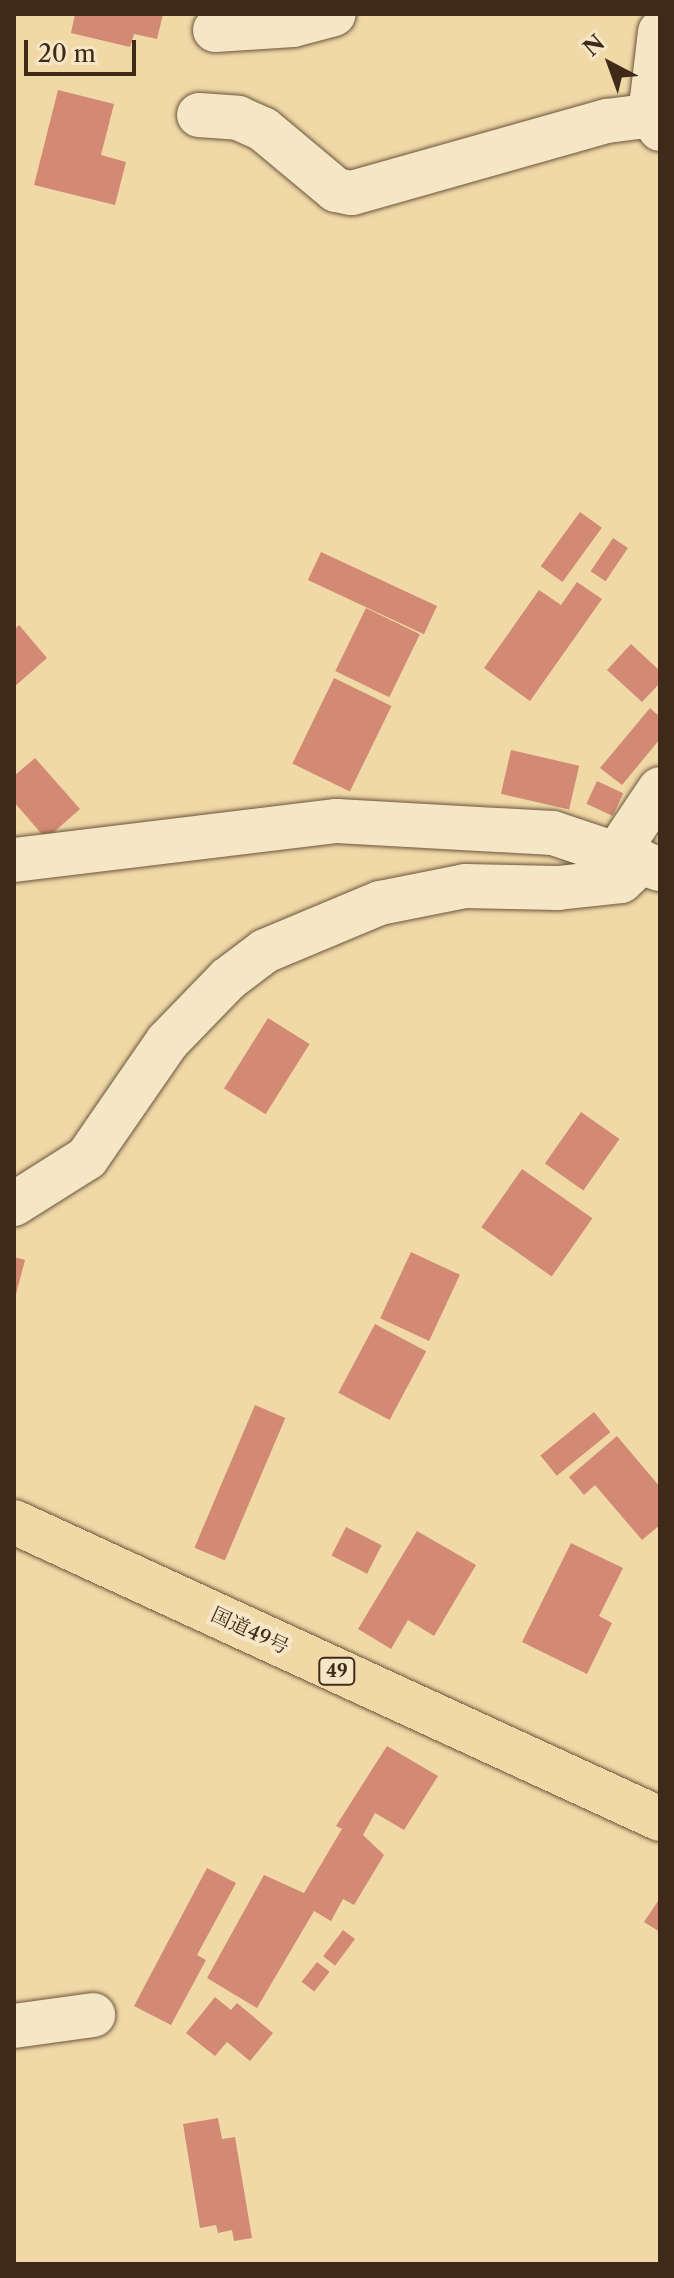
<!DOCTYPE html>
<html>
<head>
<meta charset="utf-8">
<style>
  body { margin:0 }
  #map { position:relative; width:674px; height:2278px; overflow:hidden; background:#f0d9a7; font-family:"Libre Caslon Text","Noto Serif JP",serif }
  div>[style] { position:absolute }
  .building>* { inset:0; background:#d28a74; transform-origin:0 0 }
  .roads { filter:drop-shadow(0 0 2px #6b553c) drop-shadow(0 0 2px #6b553c) }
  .minor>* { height:44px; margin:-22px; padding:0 22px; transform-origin:22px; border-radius:22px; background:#f5e6c6 }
  .trunk>* { height:44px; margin:-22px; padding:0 22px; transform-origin:22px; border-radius:22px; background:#f0d9a7 }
  span { translate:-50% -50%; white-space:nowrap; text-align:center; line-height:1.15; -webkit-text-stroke:8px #f5e6c6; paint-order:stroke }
  .shield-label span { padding:2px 6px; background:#f5e6c6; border:2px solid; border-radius:6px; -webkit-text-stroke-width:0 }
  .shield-label { font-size:18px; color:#3f2919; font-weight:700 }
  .street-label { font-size:20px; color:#3f2919 }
  .frame { position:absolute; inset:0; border:16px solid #3f2919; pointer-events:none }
  .north { position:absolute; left:570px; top:24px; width:80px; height:80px; -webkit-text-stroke:6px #f5e6c6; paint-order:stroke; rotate:319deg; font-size:22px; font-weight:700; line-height:32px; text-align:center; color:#3f2919 }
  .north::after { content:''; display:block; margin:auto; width:28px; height:36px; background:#3f2919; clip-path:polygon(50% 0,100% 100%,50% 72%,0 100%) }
  .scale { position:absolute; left:24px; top:40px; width:112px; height:36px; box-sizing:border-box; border:4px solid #3f2919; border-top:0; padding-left:10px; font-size:24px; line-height:28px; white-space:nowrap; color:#3f2919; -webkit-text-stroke:6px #f5e6c6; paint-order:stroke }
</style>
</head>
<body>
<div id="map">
  <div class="building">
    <i style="clip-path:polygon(75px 14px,163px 14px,157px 39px,134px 34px,130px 47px,71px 33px)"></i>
    <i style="clip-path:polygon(58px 90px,114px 104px,101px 155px,126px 162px,115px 205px,34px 185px)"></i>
    <i style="left:580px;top:512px;width:27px;height:67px;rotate:36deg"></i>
    <i style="left:613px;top:538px;width:18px;height:40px;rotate:34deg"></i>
    <i style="left:321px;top:552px;width:128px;height:31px;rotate:25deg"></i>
    <i style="clip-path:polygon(577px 582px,602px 599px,530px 701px,484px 668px,539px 590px,561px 605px)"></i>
    <i style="left:366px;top:608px;width:60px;height:70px;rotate:26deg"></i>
    <i style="clip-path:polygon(19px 625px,47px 658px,14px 687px,14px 630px)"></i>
    <i style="clip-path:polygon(631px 644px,660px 671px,660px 683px,642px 702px,607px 670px)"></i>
    <i style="left:334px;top:678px;width:64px;height:95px;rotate:26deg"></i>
    <i style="clip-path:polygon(650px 708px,660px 717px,660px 739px,622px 785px,600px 768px)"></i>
    <i style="left:511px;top:750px;width:70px;height:45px;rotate:13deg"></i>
    <i style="clip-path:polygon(35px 758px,80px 809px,46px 839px,14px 802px,14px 776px)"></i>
    <i style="left:597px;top:781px;width:29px;height:25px;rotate:25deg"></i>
    <i style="left:268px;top:1018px;width:49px;height:83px;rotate:32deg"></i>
    <i style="left:581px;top:1112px;width:47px;height:63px;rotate:35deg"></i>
    <i style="left:522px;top:1169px;width:86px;height:71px;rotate:35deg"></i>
    <i style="left:411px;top:1252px;width:54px;height:73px;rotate:25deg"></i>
    <i style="clip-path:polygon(14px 1257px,25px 1260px,15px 1298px,14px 1298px)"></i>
    <i style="left:375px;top:1324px;width:58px;height:78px;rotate:28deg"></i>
    <i style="left:255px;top:1405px;width:33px;height:155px;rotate:23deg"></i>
    <i style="left:594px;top:1412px;width:26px;height:69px;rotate:51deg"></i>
    <i style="clip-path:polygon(617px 1436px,660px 1487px,660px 1525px,642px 1540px,595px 1485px,584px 1495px,569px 1477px)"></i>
    <i style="left:346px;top:1527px;width:40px;height:32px;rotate:27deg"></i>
    <i style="clip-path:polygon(417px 1531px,476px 1565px,434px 1636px,408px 1620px,391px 1649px,358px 1629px)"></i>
    <i style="clip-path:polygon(571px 1543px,623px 1568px,599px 1616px,612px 1623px,587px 1674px,522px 1642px)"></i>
    <i style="clip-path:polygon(387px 1746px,438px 1776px,404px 1830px,375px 1813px,363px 1835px,384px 1855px,354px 1905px,343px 1899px,331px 1921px,314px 1911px,257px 2008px,207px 1978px,264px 1875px,304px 1893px,342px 1829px,336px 1826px)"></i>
    <i style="clip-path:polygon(207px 1868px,236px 1883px,197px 1955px,206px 1960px,171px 2025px,134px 2006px)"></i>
    <i style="clip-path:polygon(660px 1898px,660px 1932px,644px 1922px)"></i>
    <i style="left:343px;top:1930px;width:15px;height:33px;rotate:37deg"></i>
    <i style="left:317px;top:1962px;width:16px;height:25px;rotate:38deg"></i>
    <i style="clip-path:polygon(215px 1997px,231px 2010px,237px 2003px,273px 2033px,250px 2061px,227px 2042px,215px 2056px,186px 2033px)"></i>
    <i style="clip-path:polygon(218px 2118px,222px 2139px,235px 2137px,252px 2238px,234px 2241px,232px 2230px,218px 2233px,216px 2225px,200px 2228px,183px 2124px)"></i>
  </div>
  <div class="roads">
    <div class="minor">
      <i style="left:215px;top:30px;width:78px;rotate:-3.7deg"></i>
      <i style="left:293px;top:25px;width:42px;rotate:-15deg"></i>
      <i style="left:660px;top:32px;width:67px;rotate:96.8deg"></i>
      <i style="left:652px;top:99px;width:31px;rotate:75deg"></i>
      <i style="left:199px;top:115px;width:39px;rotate:4deg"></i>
      <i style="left:238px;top:118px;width:27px;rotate:24deg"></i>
      <i style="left:263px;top:129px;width:95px;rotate:39.9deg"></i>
      <i style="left:336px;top:190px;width:16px;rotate:11deg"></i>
      <i style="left:352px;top:193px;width:265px;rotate:-15.8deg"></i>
      <i style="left:607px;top:121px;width:47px;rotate:-7.3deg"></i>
      <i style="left:617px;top:853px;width:77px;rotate:-56.1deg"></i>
      <i style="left:14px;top:860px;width:325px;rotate:-6.9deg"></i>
      <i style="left:337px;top:821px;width:216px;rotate:3.2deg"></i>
      <i style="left:553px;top:833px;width:113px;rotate:18.6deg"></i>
      <i style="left:14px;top:1204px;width:86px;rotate:-32.2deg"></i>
      <i style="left:87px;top:1158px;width:141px;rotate:-55.4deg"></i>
      <i style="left:167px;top:1042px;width:88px;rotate:-45.9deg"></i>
      <i style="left:228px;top:979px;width:46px;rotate:-37.1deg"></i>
      <i style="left:265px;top:951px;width:125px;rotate:-22.7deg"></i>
      <i style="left:380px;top:903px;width:87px;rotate:-11.3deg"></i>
      <i style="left:465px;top:886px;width:93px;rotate:1.2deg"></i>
      <i style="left:558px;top:888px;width:63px;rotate:-6.3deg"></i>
      <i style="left:621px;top:881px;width:28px;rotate:-44deg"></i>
      <i style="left:14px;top:2026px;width:80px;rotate:-7.9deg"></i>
    </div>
    <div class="trunk">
      <i style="left:14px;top:1522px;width:711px;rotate:24.69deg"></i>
    </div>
  </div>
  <div class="shield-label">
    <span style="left:337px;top:1671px">49</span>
  </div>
  <div class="street-label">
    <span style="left:250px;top:1631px;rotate:25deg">国道49号</span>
  </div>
  <div class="frame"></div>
  <div class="north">N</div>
  <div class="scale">20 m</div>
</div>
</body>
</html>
